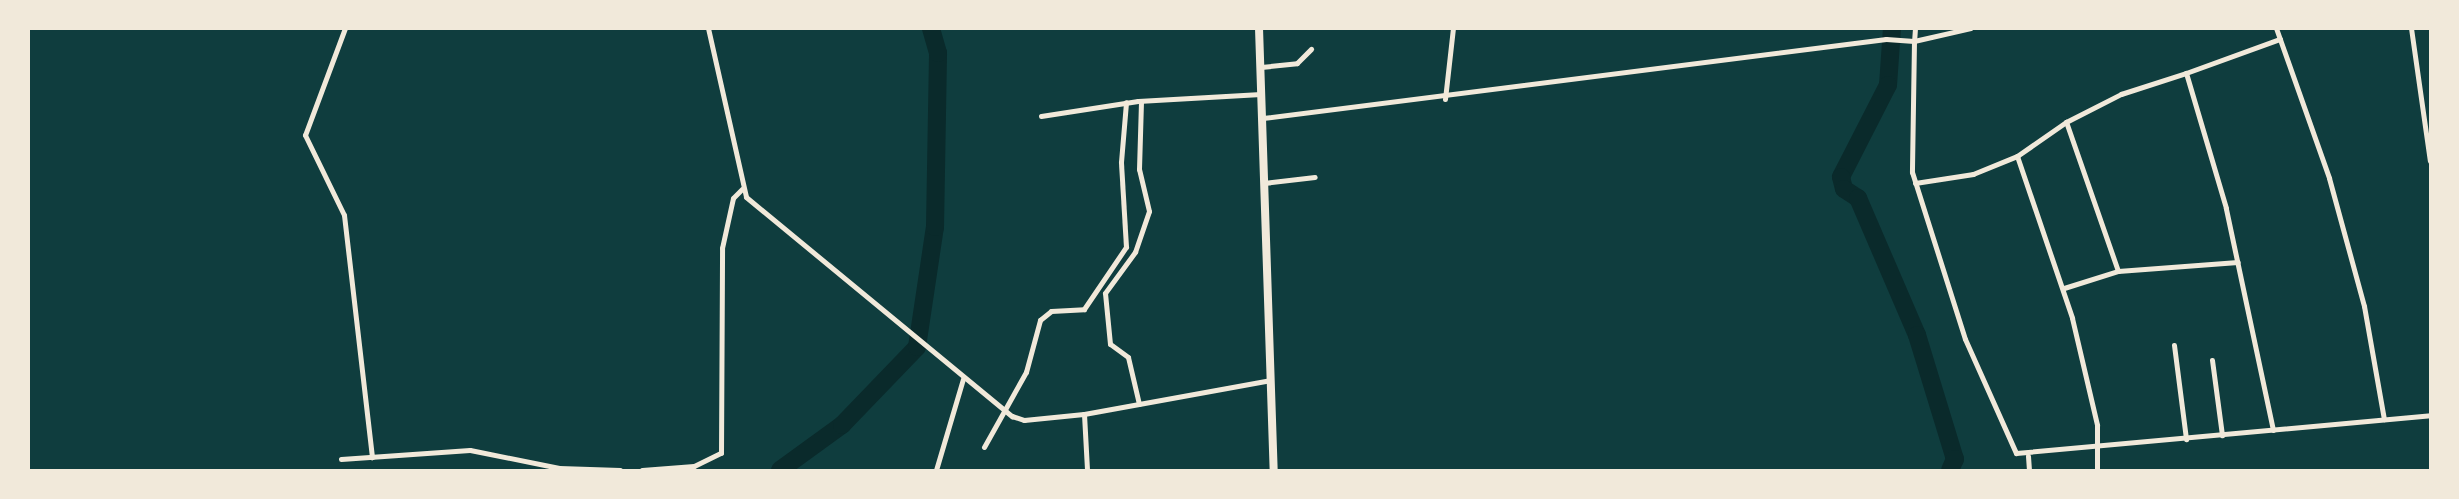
<!DOCTYPE html>
<html>
<head>
<meta charset="utf-8">
<style>
  body { margin:0 }
  #map { position:relative; width:2459px; height:499px; overflow:hidden; background:#0f3d3e; font-family:Inter,sans-serif }
  div>[style] { position:absolute }
  .river>* { height:18px; margin:-9px; padding:0 9px; transform-origin:9px; border-radius:9px; background:#0a2a2b }
  .minor>* { height:5px; margin:-2.5px; padding:0 2.5px; transform-origin:2.5px; border-radius:2.5px; background:#f1e9da }
  .secondary>* { height:8px; margin:-4px; padding:0 4px; transform-origin:4px; border-radius:4px; background:#f1e9da }
  span { translate:-50% -50%; white-space:nowrap; text-align:center; line-height:1.15; -webkit-text-stroke:4.5px #f1e9da; paint-order:stroke }
  .frame { position:absolute; inset:0; border:30px solid #f1e9da; pointer-events:none }
</style>
</head>
<body>
<div id="map">
  <div class="river">
    <i style="left:1892px;top:28px;width:57px;rotate:94deg"></i>
    <i style="left:1888px;top:85px;width:103px;rotate:117.1deg"></i>
    <i style="left:1841px;top:177px;width:12px;rotate:76deg"></i>
    <i style="left:1844px;top:189px;width:17px;rotate:33deg"></i>
    <i style="left:1858px;top:198px;width:149px;rotate:66.7deg"></i>
    <i style="left:1917px;top:335px;width:130px;rotate:73deg"></i>
    <i style="left:1955px;top:459px;width:12px;rotate:114deg"></i>
    <i style="left:780px;top:470px;width:77px;rotate:-36deg"></i>
    <i style="left:842px;top:425px;width:108px;rotate:-46.1deg"></i>
    <i style="left:917px;top:347px;width:121px;rotate:-81.5deg"></i>
    <i style="left:935px;top:227px;width:174px;rotate:-89deg"></i>
    <i style="left:938px;top:53px;width:26px;rotate:-106deg"></i>
  </div>
  <div class="minor">
    <i style="left:345px;top:28px;width:114px;rotate:110.5deg"></i>
    <i style="left:305px;top:135px;width:89px;rotate:64deg"></i>
    <i style="left:344px;top:215px;width:244px;rotate:83.4deg"></i>
    <i style="left:708px;top:28px;width:173px;rotate:77.3deg"></i>
    <i style="left:746px;top:197px;width:345px;rotate:39.5deg"></i>
    <i style="left:1012px;top:416px;width:13px;rotate:18deg"></i>
    <i style="left:1024px;top:420px;width:60px;rotate:-5.7deg"></i>
    <i style="left:1084px;top:414px;width:190px;rotate:-10.3deg"></i>
    <i style="left:1915px;top:28px;width:13px;rotate:94deg"></i>
    <i style="left:1914px;top:41px;width:58px;rotate:-12.8deg"></i>
    <i style="left:2276px;top:28px;width:159px;rotate:70.5deg"></i>
    <i style="left:2329px;top:178px;width:133px;rotate:74.7deg"></i>
    <i style="left:2364px;top:306px;width:115px;rotate:80deg"></i>
    <i style="left:2411px;top:28px;width:134px;rotate:81.9deg"></i>
    <i style="left:1261px;top:67px;width:36px;rotate:-6deg"></i>
    <i style="left:1297px;top:63px;width:20px;rotate:-45deg"></i>
    <i style="left:1445px;top:99px;width:71px;rotate:-83.6deg"></i>
    <i style="left:1041px;top:116px;width:98px;rotate:-8.8deg"></i>
    <i style="left:1138px;top:101px;width:123px;rotate:-3.3deg"></i>
    <i style="left:1263px;top:118px;width:628px;rotate:-7.23deg"></i>
    <i style="left:1886px;top:39px;width:28px;rotate:4deg"></i>
    <i style="left:1914px;top:41px;width:131px;rotate:90.9deg"></i>
    <i style="left:1912px;top:172px;width:175px;rotate:72.4deg"></i>
    <i style="left:1965px;top:339px;width:125px;rotate:65.9deg"></i>
    <i style="left:2016px;top:453px;width:416px;rotate:-5.2deg"></i>
    <i style="left:2066px;top:122px;width:60px;rotate:145.2deg"></i>
    <i style="left:2017px;top:156px;width:171px;rotate:71.2deg"></i>
    <i style="left:2072px;top:318px;width:110px;rotate:76.8deg"></i>
    <i style="left:2097px;top:425px;width:45px;rotate:90deg"></i>
    <i style="left:1264px;top:183px;width:51px;rotate:-6.7deg"></i>
    <i style="left:1915px;top:183px;width:59px;rotate:-8.8deg"></i>
    <i style="left:1973px;top:174px;width:48px;rotate:-22.2deg"></i>
    <i style="left:2118px;top:271px;width:158px;rotate:-109.2deg"></i>
    <i style="left:2066px;top:122px;width:62px;rotate:-27deg"></i>
    <i style="left:2121px;top:94px;width:68px;rotate:-17.9deg"></i>
    <i style="left:2064px;top:288px;width:57px;rotate:-17.5deg"></i>
    <i style="left:2118px;top:271px;width:120px;rotate:-4.3deg"></i>
    <i style="left:2174px;top:345px;width:95px;rotate:82.7deg"></i>
    <i style="left:2212px;top:360px;width:76px;rotate:82.4deg"></i>
    <i style="left:1139px;top:404px;width:48px;rotate:-103.2deg"></i>
    <i style="left:1128px;top:357px;width:22px;rotate:-144deg"></i>
    <i style="left:1110px;top:344px;width:51px;rotate:-95.6deg"></i>
    <i style="left:1105px;top:293px;width:51px;rotate:-53.8deg"></i>
    <i style="left:1135px;top:252px;width:43px;rotate:-71.1deg"></i>
    <i style="left:1149px;top:211px;width:43px;rotate:-103.4deg"></i>
    <i style="left:1139px;top:169px;width:68px;rotate:-88.3deg"></i>
    <i style="left:1084px;top:414px;width:56px;rotate:86.9deg"></i>
    <i style="left:2273px;top:430px;width:227px;rotate:-102deg"></i>
    <i style="left:2226px;top:208px;width:141px;rotate:-106.5deg"></i>
    <i style="left:2186px;top:73px;width:100px;rotate:-19.9deg"></i>
    <i style="left:984px;top:447px;width:86px;rotate:-60.8deg"></i>
    <i style="left:1026px;top:372px;width:54px;rotate:-74.9deg"></i>
    <i style="left:1040px;top:320px;width:14px;rotate:-39deg"></i>
    <i style="left:1051px;top:311px;width:33px;rotate:-3deg"></i>
    <i style="left:1084px;top:309px;width:75px;rotate:-55.9deg"></i>
    <i style="left:1126px;top:247px;width:85px;rotate:-93.4deg"></i>
    <i style="left:1121px;top:162px;width:60px;rotate:-85.2deg"></i>
    <i style="left:2028px;top:456px;width:14px;rotate:86deg"></i>
    <i style="left:341px;top:459px;width:129px;rotate:-4deg"></i>
    <i style="left:470px;top:450px;width:91px;rotate:11.4deg"></i>
    <i style="left:559px;top:468px;width:61px;rotate:1.9deg"></i>
    <i style="left:642px;top:470px;width:52px;rotate:-4.4deg"></i>
    <i style="left:694px;top:466px;width:30px;rotate:-26deg"></i>
    <i style="left:721px;top:453px;width:205px;rotate:-89.7deg"></i>
    <i style="left:722px;top:248px;width:51px;rotate:-77.6deg"></i>
    <i style="left:733px;top:198px;width:13px;rotate:-45deg"></i>
    <i style="left:936px;top:470px;width:95px;rotate:-73.5deg"></i>
  </div>
  <div class="secondary">
    <i style="left:1259px;top:28px;width:442px;rotate:88.1deg"></i>
  </div>
  <div class="frame"></div>
</div>
</body>
</html>
